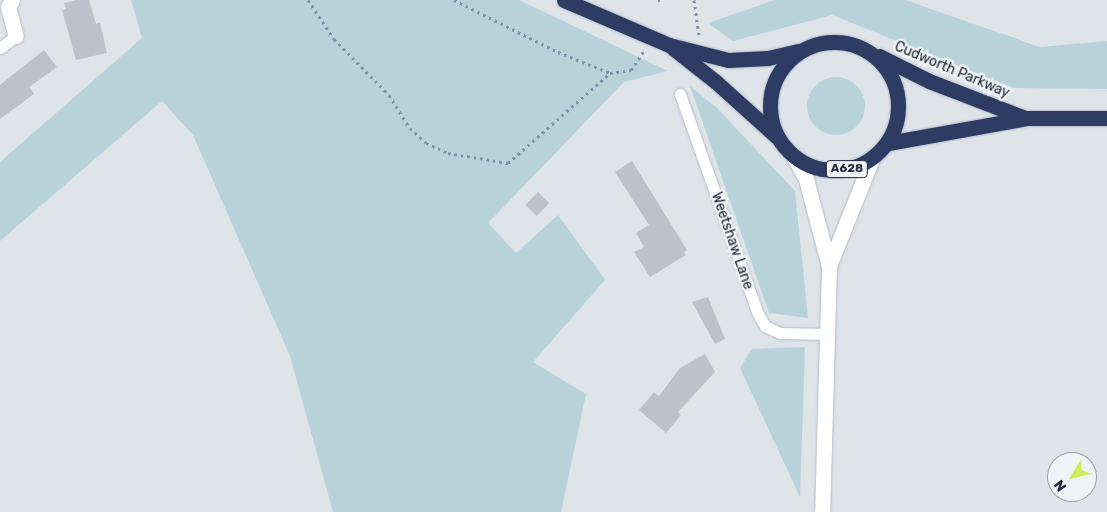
<!DOCTYPE html>
<html>
<head>
<meta charset="utf-8">
<style>
  body { margin:0 }
  #map { position:relative; width:1107px; height:512px; overflow:hidden; background:#dfe4e9; font-family:Rubik,sans-serif }
  div>[style] { position:absolute }
  .green>* { inset:0; background:#b8d2da }
  .round { border-radius:50% }
  .building>* { inset:0; background:#bbc2ca; transform-origin:0 0 }
  .path>* { height:3px; margin-top:-1.5px; transform-origin:0; background:repeating-linear-gradient(90deg,#8090ac 0 2.5px,transparent 0 6.5px) }
  .roads { filter:drop-shadow(0 0 1px #b2bcc9) drop-shadow(0 0 1px #b2bcc9) }
  .lane>* { height:11px; margin:-5.5px; padding:0 5.5px; transform-origin:5.5px; border-radius:5.5px; background:#fff }
  .street>* { height:15px; margin:-7.5px; padding:0 7.5px; transform-origin:7.5px; border-radius:7.5px; background:#fff }
  .secondary>* { height:15px; margin:-7.5px; padding:0 7.5px; transform-origin:7.5px; border-radius:7.5px; background:#fff }
  .highway>* { height:15px; margin:-7.5px; padding:0 7.5px; transform-origin:7.5px; border-radius:7.5px; background:#2e3b63 }
  .highway>.ring { margin:-7.5px; padding:0; box-sizing:content-box; background:none; border:15px solid #2e3b63; border-radius:50% }
  span { translate:-50% -50%; white-space:nowrap; text-align:center; line-height:1.15; -webkit-text-stroke:5px #eff3f6; paint-order:stroke }
  .shield-label span { padding:1px 4px; background:#eff3f6; border:1px solid; border-radius:4px; -webkit-text-stroke-width:0 }
  .shield-label { font-size:12px; color:#212838; font-weight:700 }
  .street-label { font-size:14px; color:#212838 }
  .north { position:absolute; left:1047px; top:452px; width:50px; height:50px; box-sizing:border-box; background:#eff3f6; border:1px solid #9da2aa; border-radius:50%; rotate:234deg; font-size:14px; font-weight:700; line-height:20px; text-align:center; color:#212838 }
  .north::after { content:''; display:block; margin:auto; width:18px; height:22px; background:#cfeb5b; clip-path:polygon(50% 0,100% 100%,50% 72%,0 100%) }
</style>
</head>
<body>
<div id="map">
  <div class="green">
    <i style="clip-path:polygon(131px 0,519px 0,668px 71px,624px 82px,488px 223px,516px 253px,558px 215px,605px 280px,533px 362px,586px 394px,561px 512px,333px 512px,290px 356px,193px 135px,162px 101px,0 241px,0 162px,142px 38px)"></i>
    <i style="clip-path:polygon(775px 0,905px 0,1040px 47px,1107px 41px,1107px 89px,1014px 88px,832px 15px,733px 41px,708px 23px)"></i>
    <i class="round" style="left:807px;top:77px;width:58px;height:58px"></i>
    <i style="clip-path:polygon(690px 86px,717px 108px,795px 191px,808px 318px,769px 313px)"></i>
    <i style="clip-path:polygon(805px 347px,800px 497px,740px 368px,752px 349px)"></i>
  </div>
  <div class="building">
    <i style="clip-path:polygon(76px 0,89px 0,96px 24px,100px 23px,107px 53px,76px 60px,62px 10px,66px 9px,64px 3px)"></i>
    <i style="clip-path:polygon(44px 50px,57px 67px,29px 87px,34px 94px,0 119px,0 85px)"></i>
    <i style="clip-path:polygon(632px 161px,687px 250px,684px 252px,686px 255px,650px 277px,634px 252px,644px 247px,636px 233px,649px 225px,615px 172px)"></i>
    <i style="left:538px;top:192px;width:16px;height:18px;rotate:45deg"></i>
    <i style="clip-path:polygon(708px 297px,725px 339px,715px 344px,692px 302px)"></i>
    <i style="clip-path:polygon(705px 354px,715px 372px,678px 412px,681px 415px,666px 433px,639px 410px,654px 392px,659px 396px,680px 368px)"></i>
  </div>
  <div class="path">
    <i style="left:308px;top:0;width:47px;rotate:56.3deg"></i>
    <i style="left:334px;top:39px;width:78px;rotate:45.5deg"></i>
    <i style="left:389px;top:95px;width:39px;rotate:58deg"></i>
    <i style="left:410px;top:128px;width:22px;rotate:43deg"></i>
    <i style="left:426px;top:143px;width:24px;rotate:24deg"></i>
    <i style="left:448px;top:153px;width:61px;rotate:9.5deg"></i>
    <i style="left:508px;top:163px;width:136px;rotate:-41.4deg"></i>
    <i style="left:454px;top:0;width:116px;rotate:26.6deg"></i>
    <i style="left:558px;top:52px;width:56px;rotate:22deg"></i>
    <i style="left:610px;top:73px;width:21px;rotate:-8deg"></i>
    <i style="left:631px;top:70px;width:23px;rotate:-56deg"></i>
    <i style="left:658px;top:0;width:6px"></i>
    <i style="left:694px;top:0;width:36px;rotate:82deg"></i>
  </div>
  <div class="roads">
    <div class="lane">
      <i style="left:0;top:48px;width:20px;rotate:-37deg"></i>
      <i style="left:680px;top:94px;width:233px;rotate:70.5deg"></i>
      <i style="left:758px;top:314px;width:14px;rotate:60deg"></i>
      <i style="left:765px;top:326px;width:17px;rotate:25deg"></i>
      <i style="left:780px;top:333px;width:49px;rotate:1.2deg"></i>
    </div>
    <div class="street">
      <i style="left:12px;top:0;width:8px;rotate:120deg"></i>
      <i style="left:8px;top:7px;width:30px;rotate:75deg"></i>
    </div>
    <div class="secondary">
      <i style="left:794px;top:157px;width:25px;rotate:61deg"></i>
      <i style="left:806px;top:179px;width:90px;rotate:75.2deg"></i>
      <i style="left:829px;top:266px;width:246px;rotate:91.6deg"></i>
      <i style="left:829px;top:266px;width:115px;rotate:-68.1deg"></i>
    </div>
    <div class="highway">
      <i style="left:564px;top:0;width:114px;rotate:23.2deg"></i>
      <i style="left:669px;top:45px;width:61px;rotate:14.3deg"></i>
      <i style="left:728px;top:60px;width:40px;rotate:-2.9deg"></i>
      <i style="left:768px;top:58px;width:31px;rotate:-13deg"></i>
      <i class="ring" style="left:770px;top:42px;width:113px;height:113px"></i>
      <i style="left:673px;top:48px;width:55px;rotate:38.3deg"></i>
      <i style="left:716px;top:82px;width:82px;rotate:42deg"></i>
      <i style="left:879px;top:56px;width:56px;rotate:26.6deg"></i>
      <i style="left:929px;top:81px;width:103px;rotate:21.1deg"></i>
      <i style="left:888px;top:143px;width:141px;rotate:-10.2deg"></i>
      <i style="left:1027px;top:118px;width:80px"></i>
    </div>
  </div>
  <div class="shield-label">
    <span style="left:847px;top:169px">A628</span>
  </div>
  <div class="street-label">
    <span style="left:952px;top:70px;rotate:23deg">Cudworth Parkway</span>
    <span style="left:732px;top:241px;rotate:71deg">Weetshaw Lane</span>
  </div>
  <div class="north">N</div>
</div>
</body>
</html>
